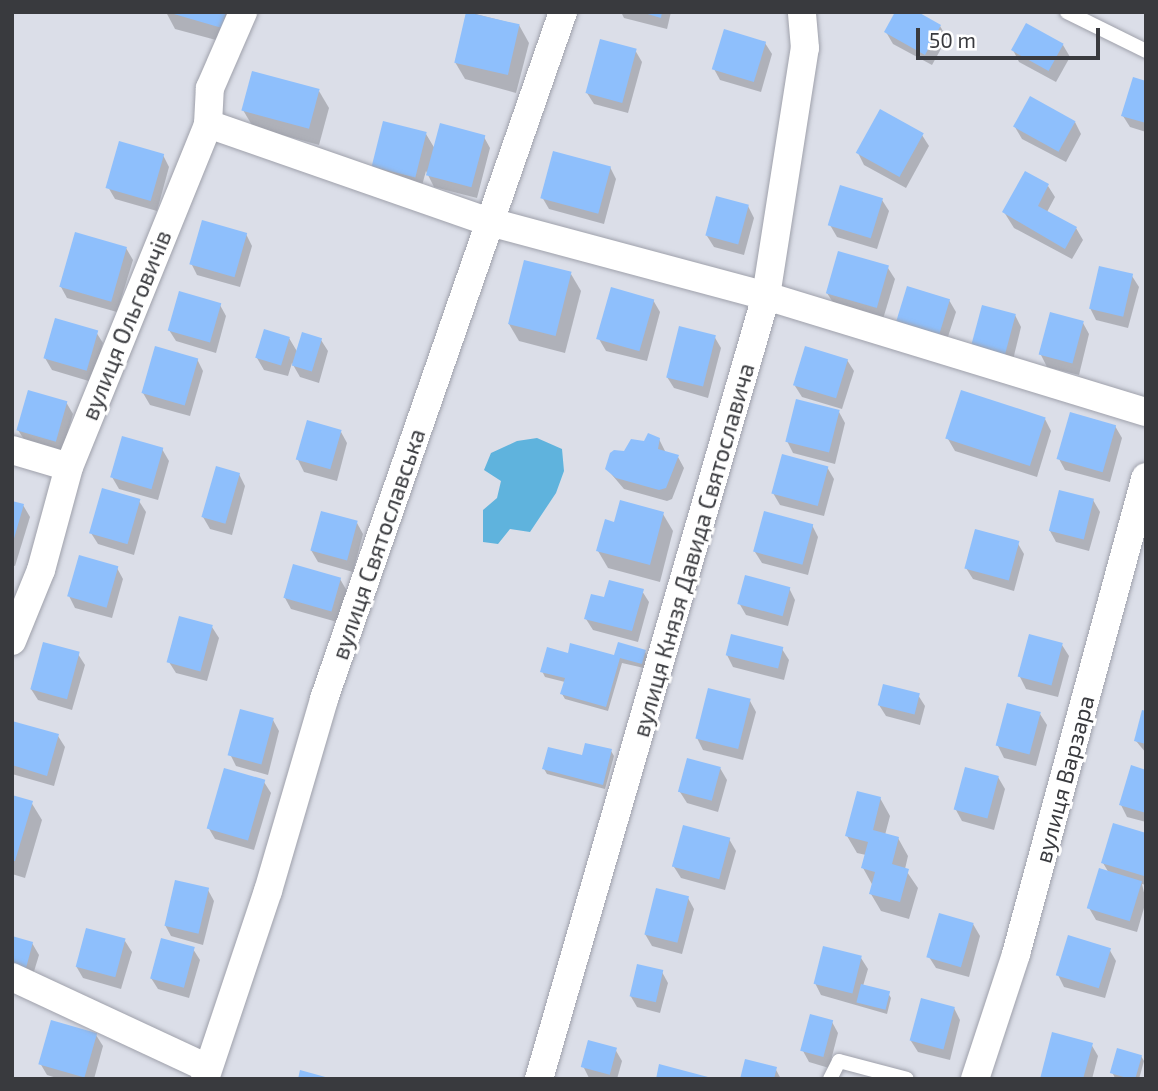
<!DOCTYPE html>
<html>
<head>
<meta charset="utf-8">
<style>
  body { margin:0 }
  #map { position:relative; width:1158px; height:1091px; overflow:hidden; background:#dbdee8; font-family:"Exo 2",sans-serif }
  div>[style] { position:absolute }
  .water>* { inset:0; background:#5fb3dd }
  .shadow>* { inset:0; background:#0003 }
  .building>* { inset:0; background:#8ebffc; transform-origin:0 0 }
  .roads { filter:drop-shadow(0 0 2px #9fa1ab) drop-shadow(0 0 2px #9fa1ab) }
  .service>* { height:14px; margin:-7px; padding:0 7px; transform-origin:7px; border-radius:7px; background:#fff }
  .minor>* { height:28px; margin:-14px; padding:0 14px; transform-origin:14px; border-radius:14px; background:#fff }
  span { translate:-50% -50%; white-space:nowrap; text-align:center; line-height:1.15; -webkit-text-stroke:6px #fff; paint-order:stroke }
  .street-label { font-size:23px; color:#393a3e }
  .frame { position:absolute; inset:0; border:14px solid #393a3e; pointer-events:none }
  .scale { position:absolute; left:916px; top:28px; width:184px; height:32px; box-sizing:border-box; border:4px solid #393a3e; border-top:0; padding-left:9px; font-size:21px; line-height:24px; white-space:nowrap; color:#393a3e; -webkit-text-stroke:5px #fff; paint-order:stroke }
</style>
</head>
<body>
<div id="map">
  <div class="water">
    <i style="clip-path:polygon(537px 438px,562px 449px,564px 471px,556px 493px,530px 532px,510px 529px,498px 544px,483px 542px,483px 510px,497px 498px,501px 481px,484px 470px,491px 453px,517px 441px)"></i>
  </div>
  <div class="shadow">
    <i style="clip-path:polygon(166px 12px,240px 12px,231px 44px,175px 29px)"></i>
    <i style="clip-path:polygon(468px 12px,519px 25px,529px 43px,516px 93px,465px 79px,455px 62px)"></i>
    <i style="clip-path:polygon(621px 12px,671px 12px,667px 29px,624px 18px)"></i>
    <i style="clip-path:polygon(940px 26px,947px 38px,932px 65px,893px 44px,886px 32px)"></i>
    <i style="clip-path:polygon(765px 43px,772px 54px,761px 92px,720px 80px,714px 69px)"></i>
    <i style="clip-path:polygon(1063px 45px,1070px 57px,1056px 82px,1019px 62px,1013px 50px)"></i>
    <i style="clip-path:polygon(635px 50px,642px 62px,628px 113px,594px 104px,587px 93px)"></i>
    <i style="clip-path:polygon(1146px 83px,1146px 132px,1130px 127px,1123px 116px)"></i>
    <i style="clip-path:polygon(319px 91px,329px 108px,319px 145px,253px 127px,243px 110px)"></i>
    <i style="clip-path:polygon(1075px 122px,1081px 134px,1066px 162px,1022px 139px,1015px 127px)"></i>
    <i style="clip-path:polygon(426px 134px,435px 149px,484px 137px,490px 148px,477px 198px,434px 187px,426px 171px,421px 189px,379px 178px,373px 166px)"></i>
    <i style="clip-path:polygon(922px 135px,929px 146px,906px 188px,864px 165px,858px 153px)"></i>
    <i style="clip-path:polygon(163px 155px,169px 167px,157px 211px,115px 199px,108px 187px)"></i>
    <i style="clip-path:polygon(610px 167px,616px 179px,604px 224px,549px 209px,542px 197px)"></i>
    <i style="clip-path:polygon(1048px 186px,1055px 197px,1047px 212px,1076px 228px,1083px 240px,1072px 259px,1014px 228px,1004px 212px)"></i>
    <i style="clip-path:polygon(882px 200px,889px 211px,877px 249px,837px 237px,830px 225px)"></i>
    <i style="clip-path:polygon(748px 206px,754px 218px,744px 255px,714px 247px,707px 236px)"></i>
    <i style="clip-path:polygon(246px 234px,252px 246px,240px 287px,197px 275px,191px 263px)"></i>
    <i style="clip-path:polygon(126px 248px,133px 260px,117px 312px,67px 298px,61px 287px)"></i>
    <i style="clip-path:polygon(888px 268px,895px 279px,883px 319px,834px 304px,827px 293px)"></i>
    <i style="clip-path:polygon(571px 274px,581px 291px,565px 353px,519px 341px,509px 324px)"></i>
    <i style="clip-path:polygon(1132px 276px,1139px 287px,1128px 328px,1096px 320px,1090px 308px)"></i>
    <i style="clip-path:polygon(653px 300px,660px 312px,647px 361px,606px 351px,599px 339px)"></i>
    <i style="clip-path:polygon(949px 300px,956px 312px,944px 349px,904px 337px)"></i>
    <i style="clip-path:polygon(220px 305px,226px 316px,216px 353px,176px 341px,169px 330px)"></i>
    <i style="clip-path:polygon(1015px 315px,1021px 327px,1011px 368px,979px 359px)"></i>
    <i style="clip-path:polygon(1083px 323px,1089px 334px,1079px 375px,1047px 367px,1041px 355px)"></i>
    <i style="clip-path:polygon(96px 332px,103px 343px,92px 382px,52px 370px,45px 358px)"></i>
    <i style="clip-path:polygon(714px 336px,721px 348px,708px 398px,674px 388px,667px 377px)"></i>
    <i style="clip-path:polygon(289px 338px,298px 353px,321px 340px,328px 351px,319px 383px,300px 377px,292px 363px,288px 376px,264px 370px,257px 358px)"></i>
    <i style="clip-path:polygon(197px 359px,203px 371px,190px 416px,150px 405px,143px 393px)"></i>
    <i style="clip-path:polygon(847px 360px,854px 371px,842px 409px,802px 397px,795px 386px)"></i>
    <i style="clip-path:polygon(66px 402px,73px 414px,62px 452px,25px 441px,18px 430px)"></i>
    <i style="clip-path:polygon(839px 412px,845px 423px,835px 464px,793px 453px,787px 441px)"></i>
    <i style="clip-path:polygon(1045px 419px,1051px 431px,1037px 477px,955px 451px,948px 439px)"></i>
    <i style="clip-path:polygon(1115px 426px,1122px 438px,1110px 482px,1065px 470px,1059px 459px)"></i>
    <i style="clip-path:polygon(341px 432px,347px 443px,337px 481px,304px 472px,298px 460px)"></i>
    <i style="clip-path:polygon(659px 439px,666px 453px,678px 457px,684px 468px,672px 499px,667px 501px,624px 489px,607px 469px,625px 453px)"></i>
    <i style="clip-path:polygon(162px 449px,169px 461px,158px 500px,119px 489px,112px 477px)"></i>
    <i style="clip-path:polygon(827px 467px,834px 479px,824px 516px,780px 505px,773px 493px)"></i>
    <i style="clip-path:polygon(239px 474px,245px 486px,232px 535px,210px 529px,203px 517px)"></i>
    <i style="clip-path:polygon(1093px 500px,1100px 512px,1089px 551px,1056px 542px,1050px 531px)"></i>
    <i style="clip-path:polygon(139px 501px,146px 512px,134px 555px,98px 544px,91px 533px)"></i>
    <i style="clip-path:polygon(12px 502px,23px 505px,30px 517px,15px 566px,12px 565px)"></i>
    <i style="clip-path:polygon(663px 514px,673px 531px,660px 582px,608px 568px,598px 551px,616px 524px)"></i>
    <i style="clip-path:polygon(357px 523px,363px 534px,353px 572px,318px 562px,311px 550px)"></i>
    <i style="clip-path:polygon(812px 525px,818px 537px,808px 575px,762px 563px,755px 552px)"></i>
    <i style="clip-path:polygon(1017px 542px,1024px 554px,1014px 591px,973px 579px,966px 568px)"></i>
    <i style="clip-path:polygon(117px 568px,123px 579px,112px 618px,75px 608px,69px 596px)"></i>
    <i style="clip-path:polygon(340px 579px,347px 591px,337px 622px,291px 609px,285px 598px)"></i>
    <i style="clip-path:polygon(789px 588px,795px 600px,788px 626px,746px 615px,739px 603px)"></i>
    <i style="clip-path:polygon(642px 591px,649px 602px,638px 642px,593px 630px,586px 619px,605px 599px)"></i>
    <i style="clip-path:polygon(212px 627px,219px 638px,207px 681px,176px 673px,169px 662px)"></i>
    <i style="clip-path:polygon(1062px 645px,1069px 656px,1058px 697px,1026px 689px,1020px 677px)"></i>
    <i style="clip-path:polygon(782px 649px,789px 660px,784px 680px,733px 667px,727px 655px)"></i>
    <i style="clip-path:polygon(645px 652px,648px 657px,644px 668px,622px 663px,608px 711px,565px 699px,562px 694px,565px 682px,545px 677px,542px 671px,569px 655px,615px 657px)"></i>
    <i style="clip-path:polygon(78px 654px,85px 665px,72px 710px,38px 700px,31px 689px)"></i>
    <i style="clip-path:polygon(918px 695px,925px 706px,920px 725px,886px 716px,879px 705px)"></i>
    <i style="clip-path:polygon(750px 701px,756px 712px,743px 760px,703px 750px,697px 738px)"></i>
    <i style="clip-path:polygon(1146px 713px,1146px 753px,1136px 741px)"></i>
    <i style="clip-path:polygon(1040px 714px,1047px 725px,1036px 766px,1004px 758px,998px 746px)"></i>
    <i style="clip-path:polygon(273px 720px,279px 731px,268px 775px,236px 766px,230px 754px)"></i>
    <i style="clip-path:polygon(12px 723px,58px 736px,65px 747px,54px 786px,12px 774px)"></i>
    <i style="clip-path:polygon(611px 751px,614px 756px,605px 789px,547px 774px,544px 769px)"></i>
    <i style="clip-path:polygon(720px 768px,727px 780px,718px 812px,687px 803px,680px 792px)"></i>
    <i style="clip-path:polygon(1146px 771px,1146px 822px,1127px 817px,1121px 805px)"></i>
    <i style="clip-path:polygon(998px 777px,1005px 789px,994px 830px,962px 821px,956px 810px)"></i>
    <i style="clip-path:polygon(264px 782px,271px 793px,254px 850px,215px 839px,208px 827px)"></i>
    <i style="clip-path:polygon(12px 797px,31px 802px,42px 820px,25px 878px,12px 874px)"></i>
    <i style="clip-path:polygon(880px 798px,890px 816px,885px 835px,898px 838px,908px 856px,905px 869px,918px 888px,909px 919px,881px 911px,871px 894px,873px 886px,863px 868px,866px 855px,857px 853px,847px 836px)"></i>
    <i style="clip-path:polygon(1146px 835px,1146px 885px,1142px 884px,1146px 901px,1137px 932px,1096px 920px,1089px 908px,1109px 873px,1103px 863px)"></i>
    <i style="clip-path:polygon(729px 839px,736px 851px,725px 890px,681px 878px,674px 867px)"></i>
    <i style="clip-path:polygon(208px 890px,214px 901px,203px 945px,171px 936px,165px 925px)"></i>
    <i style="clip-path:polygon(688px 898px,694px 909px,682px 954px,652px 946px,645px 934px)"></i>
    <i style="clip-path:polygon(973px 924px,980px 936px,969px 977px,936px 968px,929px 957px)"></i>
    <i style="clip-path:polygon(125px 941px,132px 952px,121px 989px,83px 978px,76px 966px)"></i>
    <i style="clip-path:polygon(32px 943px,39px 955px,32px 978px,12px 973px)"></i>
    <i style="clip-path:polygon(193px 949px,200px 960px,189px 998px,158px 989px,151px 978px)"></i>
    <i style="clip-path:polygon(1109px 949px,1116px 961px,1105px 998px,1064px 987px,1058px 975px)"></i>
    <i style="clip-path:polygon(861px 958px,868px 969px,863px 986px,888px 993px,891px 998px,887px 1014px,821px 995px,815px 983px)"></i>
    <i style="clip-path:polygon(662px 972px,668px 983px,660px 1013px,637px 1007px,630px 995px)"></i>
    <i style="clip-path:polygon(954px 1008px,960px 1020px,950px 1060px,918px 1052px,911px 1041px)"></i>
    <i style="clip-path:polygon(832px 1022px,838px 1033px,829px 1068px,809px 1062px,803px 1051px)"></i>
    <i style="clip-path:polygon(96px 1035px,103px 1046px,94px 1079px,60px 1079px,47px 1075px,40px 1063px)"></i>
    <i style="clip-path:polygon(1091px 1044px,1098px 1056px,1092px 1079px,1042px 1079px)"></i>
    <i style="clip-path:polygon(615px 1049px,622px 1061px,617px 1079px,589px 1078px,583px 1066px)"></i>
    <i style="clip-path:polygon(1141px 1056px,1144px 1061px,1139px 1079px,1115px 1078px,1112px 1072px)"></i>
    <i style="clip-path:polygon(775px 1068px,781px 1079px,742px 1079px)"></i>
  </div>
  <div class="building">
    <i style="clip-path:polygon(167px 12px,226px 12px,222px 28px)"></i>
    <i style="left:466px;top:12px;width:55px;height:52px;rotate:13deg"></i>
    <i style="clip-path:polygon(641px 12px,662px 12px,661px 18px)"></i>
    <i style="clip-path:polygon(895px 12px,918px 12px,941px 25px,925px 55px,884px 32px)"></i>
    <i style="left:1026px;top:23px;width:43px;height:31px;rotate:29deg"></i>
    <i style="left:724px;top:29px;width:44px;height:42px;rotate:17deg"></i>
    <i style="left:600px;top:39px;width:38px;height:56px;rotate:15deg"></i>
    <i style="left:252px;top:71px;width:70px;height:41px;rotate:15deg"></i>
    <i style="clip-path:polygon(1133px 77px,1146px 81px,1146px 123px,1121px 116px)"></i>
    <i style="left:1030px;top:96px;width:52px;height:35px;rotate:29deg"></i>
    <i style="left:880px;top:109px;width:50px;height:50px;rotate:29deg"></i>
    <i style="left:383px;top:121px;width:45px;height:47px;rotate:14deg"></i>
    <i style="left:440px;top:123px;width:47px;height:54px;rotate:15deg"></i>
    <i style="left:119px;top:141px;width:47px;height:49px;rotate:16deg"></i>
    <i style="left:553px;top:151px;width:60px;height:49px;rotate:15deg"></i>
    <i style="clip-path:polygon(1025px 171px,1049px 184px,1038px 206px,1077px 227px,1065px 249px,1002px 212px)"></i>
    <i style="left:840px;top:185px;width:45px;height:42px;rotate:17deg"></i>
    <i style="left:716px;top:196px;width:34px;height:41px;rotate:15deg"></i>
    <i style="left:202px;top:220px;width:47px;height:46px;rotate:16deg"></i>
    <i style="left:75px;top:232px;width:54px;height:57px;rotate:16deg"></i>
    <i style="left:838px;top:251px;width:53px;height:44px;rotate:16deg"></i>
    <i style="left:524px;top:260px;width:49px;height:66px;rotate:14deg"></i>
    <i style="left:1099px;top:266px;width:35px;height:44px;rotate:13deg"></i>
    <i style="left:907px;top:286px;width:45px;height:42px;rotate:17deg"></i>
    <i style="left:611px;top:287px;width:45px;height:54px;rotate:16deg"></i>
    <i style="left:179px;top:291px;width:44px;height:41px;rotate:16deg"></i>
    <i style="left:982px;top:305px;width:35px;height:45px;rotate:15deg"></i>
    <i style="left:1050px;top:312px;width:35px;height:44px;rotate:15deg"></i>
    <i style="left:55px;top:318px;width:45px;height:42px;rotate:16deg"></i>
    <i style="left:679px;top:326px;width:38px;height:53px;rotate:14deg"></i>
    <i style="left:264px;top:329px;width:27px;height:30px;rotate:17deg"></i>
    <i style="left:302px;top:332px;width:21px;height:35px;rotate:17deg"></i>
    <i style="left:155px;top:346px;width:45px;height:49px;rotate:16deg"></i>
    <i style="left:805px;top:346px;width:45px;height:41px;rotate:17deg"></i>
    <i style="left:28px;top:390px;width:41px;height:42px;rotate:16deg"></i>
    <i style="left:961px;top:390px;width:89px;height:51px;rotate:18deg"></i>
    <i style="left:796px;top:399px;width:45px;height:44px;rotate:14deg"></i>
    <i style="left:1070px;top:412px;width:48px;height:49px;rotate:16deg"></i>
    <i style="left:307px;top:420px;width:36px;height:41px;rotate:16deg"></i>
    <i style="clip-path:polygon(648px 433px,660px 438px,658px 449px,679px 455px,666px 488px,659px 490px,616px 478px,605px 469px,610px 453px,614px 450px,624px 451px,631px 439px,644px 441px)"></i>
    <i style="left:122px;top:436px;width:43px;height:43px;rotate:16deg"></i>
    <i style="left:782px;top:454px;width:48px;height:41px;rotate:15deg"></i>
    <i style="left:216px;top:466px;width:25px;height:53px;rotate:16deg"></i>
    <i style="left:102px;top:488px;width:40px;height:47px;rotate:16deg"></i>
    <i style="left:1059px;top:490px;width:36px;height:42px;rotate:14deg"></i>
    <i style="clip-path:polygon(620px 500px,664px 512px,650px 565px,596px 551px,605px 519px,614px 522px)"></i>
    <i style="clip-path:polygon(12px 501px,24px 504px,13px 542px,12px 542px)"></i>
    <i style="left:321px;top:511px;width:38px;height:41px;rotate:15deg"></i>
    <i style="left:764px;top:511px;width:51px;height:42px;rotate:15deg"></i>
    <i style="left:975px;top:529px;width:46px;height:41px;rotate:15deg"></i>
    <i style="left:79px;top:555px;width:41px;height:43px;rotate:16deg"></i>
    <i style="left:293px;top:564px;width:50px;height:35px;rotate:16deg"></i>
    <i style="left:745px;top:575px;width:47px;height:30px;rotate:15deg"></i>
    <i style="clip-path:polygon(609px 580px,644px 589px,632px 631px,584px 619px,591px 594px,604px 597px)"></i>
    <i style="left:179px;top:616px;width:35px;height:48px;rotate:15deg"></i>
    <i style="left:731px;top:634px;width:54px;height:22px;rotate:14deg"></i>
    <i style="left:1029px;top:634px;width:35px;height:44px;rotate:15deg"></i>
    <i style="left:43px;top:642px;width:38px;height:49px;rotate:15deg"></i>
    <i style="clip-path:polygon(618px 642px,646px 650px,642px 664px,620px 658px,606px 707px,560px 694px,565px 678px,540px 672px,547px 647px,568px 653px,570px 643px,614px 655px)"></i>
    <i style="left:883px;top:684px;width:38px;height:22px;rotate:14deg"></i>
    <i style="left:708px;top:688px;width:44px;height:52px;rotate:14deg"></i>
    <i style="left:1007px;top:703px;width:35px;height:44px;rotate:15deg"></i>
    <i style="left:240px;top:709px;width:35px;height:48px;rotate:15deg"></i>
    <i style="clip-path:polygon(1142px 710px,1146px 711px,1146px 744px,1134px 741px)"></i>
    <i style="clip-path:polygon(12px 721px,59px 734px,47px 776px,12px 765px)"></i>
    <i style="clip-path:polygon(585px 743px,612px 749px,603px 785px,542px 769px,548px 747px,582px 755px)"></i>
    <i style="left:687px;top:758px;width:35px;height:35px;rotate:15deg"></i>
    <i style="clip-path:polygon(1131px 765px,1146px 770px,1146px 813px,1119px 805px)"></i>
    <i style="left:965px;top:767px;width:35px;height:44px;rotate:15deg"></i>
    <i style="left:224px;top:768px;width:43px;height:63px;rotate:16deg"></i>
    <i style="clip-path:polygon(857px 791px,881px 797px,873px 830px,899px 837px,892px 864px,909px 869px,900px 902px,869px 894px,875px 872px,861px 868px,868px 842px,845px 836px)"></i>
    <i style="clip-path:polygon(12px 795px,33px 801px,15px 861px,12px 861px)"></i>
    <i style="clip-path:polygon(1113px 823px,1146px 833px,1144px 876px,1101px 863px)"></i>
    <i style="left:683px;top:825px;width:49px;height:43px;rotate:15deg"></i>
    <i style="left:1099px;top:868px;width:45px;height:42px;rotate:17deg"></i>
    <i style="left:175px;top:880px;width:35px;height:47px;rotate:13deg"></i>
    <i style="left:656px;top:888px;width:34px;height:48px;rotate:14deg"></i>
    <i style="left:939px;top:913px;width:36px;height:46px;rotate:16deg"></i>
    <i style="left:86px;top:928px;width:41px;height:40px;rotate:15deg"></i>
    <i style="left:1068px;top:935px;width:45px;height:42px;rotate:17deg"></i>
    <i style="clip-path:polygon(12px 936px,33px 942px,26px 968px,12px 964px)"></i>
    <i style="left:161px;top:938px;width:35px;height:42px;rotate:15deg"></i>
    <i style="left:823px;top:946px;width:40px;height:39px;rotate:14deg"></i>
    <i style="left:637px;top:964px;width:27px;height:33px;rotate:13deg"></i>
    <i style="left:861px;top:984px;width:30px;height:19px;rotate:14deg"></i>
    <i style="left:921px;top:998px;width:35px;height:44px;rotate:15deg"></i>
    <i style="left:810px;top:1014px;width:24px;height:38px;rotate:15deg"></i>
    <i style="left:51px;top:1020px;width:48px;height:46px;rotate:16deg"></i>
    <i style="clip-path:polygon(1052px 1032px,1093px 1043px,1083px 1079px,1040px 1079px)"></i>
    <i style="left:588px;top:1040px;width:30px;height:28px;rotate:15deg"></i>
    <i style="left:1117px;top:1048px;width:26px;height:26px;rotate:16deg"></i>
    <i style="clip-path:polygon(745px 1059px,777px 1067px,774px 1079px,740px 1079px)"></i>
    <i style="clip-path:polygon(659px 1064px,708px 1077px,707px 1079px,656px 1079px)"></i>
    <i style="clip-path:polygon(300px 1070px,329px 1078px,329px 1079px,298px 1079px)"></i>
  </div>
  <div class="roads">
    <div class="service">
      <i style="left:1067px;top:12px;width:88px;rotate:26.3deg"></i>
      <i style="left:830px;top:1079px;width:20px;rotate:-63deg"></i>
      <i style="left:839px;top:1061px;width:70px;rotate:14.8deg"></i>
    </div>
    <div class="minor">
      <i style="left:208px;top:124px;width:299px;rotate:19.2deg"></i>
      <i style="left:490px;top:222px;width:286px;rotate:15deg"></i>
      <i style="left:766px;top:296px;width:397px;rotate:17deg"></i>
      <i style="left:12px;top:450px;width:59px;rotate:16.6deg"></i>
      <i style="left:12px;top:641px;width:77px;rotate:-67.8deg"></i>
      <i style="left:41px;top:570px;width:107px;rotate:-74.8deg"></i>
      <i style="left:69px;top:467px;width:370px;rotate:-67.9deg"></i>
      <i style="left:208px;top:124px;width:36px;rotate:-87deg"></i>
      <i style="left:210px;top:88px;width:83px;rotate:-66.5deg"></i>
      <i style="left:12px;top:977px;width:215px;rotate:25deg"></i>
      <i style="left:205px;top:1079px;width:198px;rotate:-71.5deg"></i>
      <i style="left:268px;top:891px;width:200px;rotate:-73.7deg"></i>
      <i style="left:324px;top:699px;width:727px;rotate:-70.82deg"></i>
      <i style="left:539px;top:1079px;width:815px;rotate:-73.83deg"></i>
      <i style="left:766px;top:296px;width:251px;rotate:-81.1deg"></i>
      <i style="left:805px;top:48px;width:36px;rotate:-95deg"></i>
      <i style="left:975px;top:1079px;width:132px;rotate:-71.8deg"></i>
      <i style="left:1016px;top:954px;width:494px;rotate:-74.8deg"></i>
    </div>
  </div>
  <div class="street-label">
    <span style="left:126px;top:325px;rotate:-68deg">вулиця Ольговичів</span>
    <span style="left:378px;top:544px;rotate:-71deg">вулиця Святославська</span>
    <span style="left:693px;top:550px;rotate:-74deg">вулиця Князя Давида Святославича</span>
    <span style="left:1064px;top:779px;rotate:-75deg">вулиця Варзара</span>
  </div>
  <div class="frame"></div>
  <div class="scale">50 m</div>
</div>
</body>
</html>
